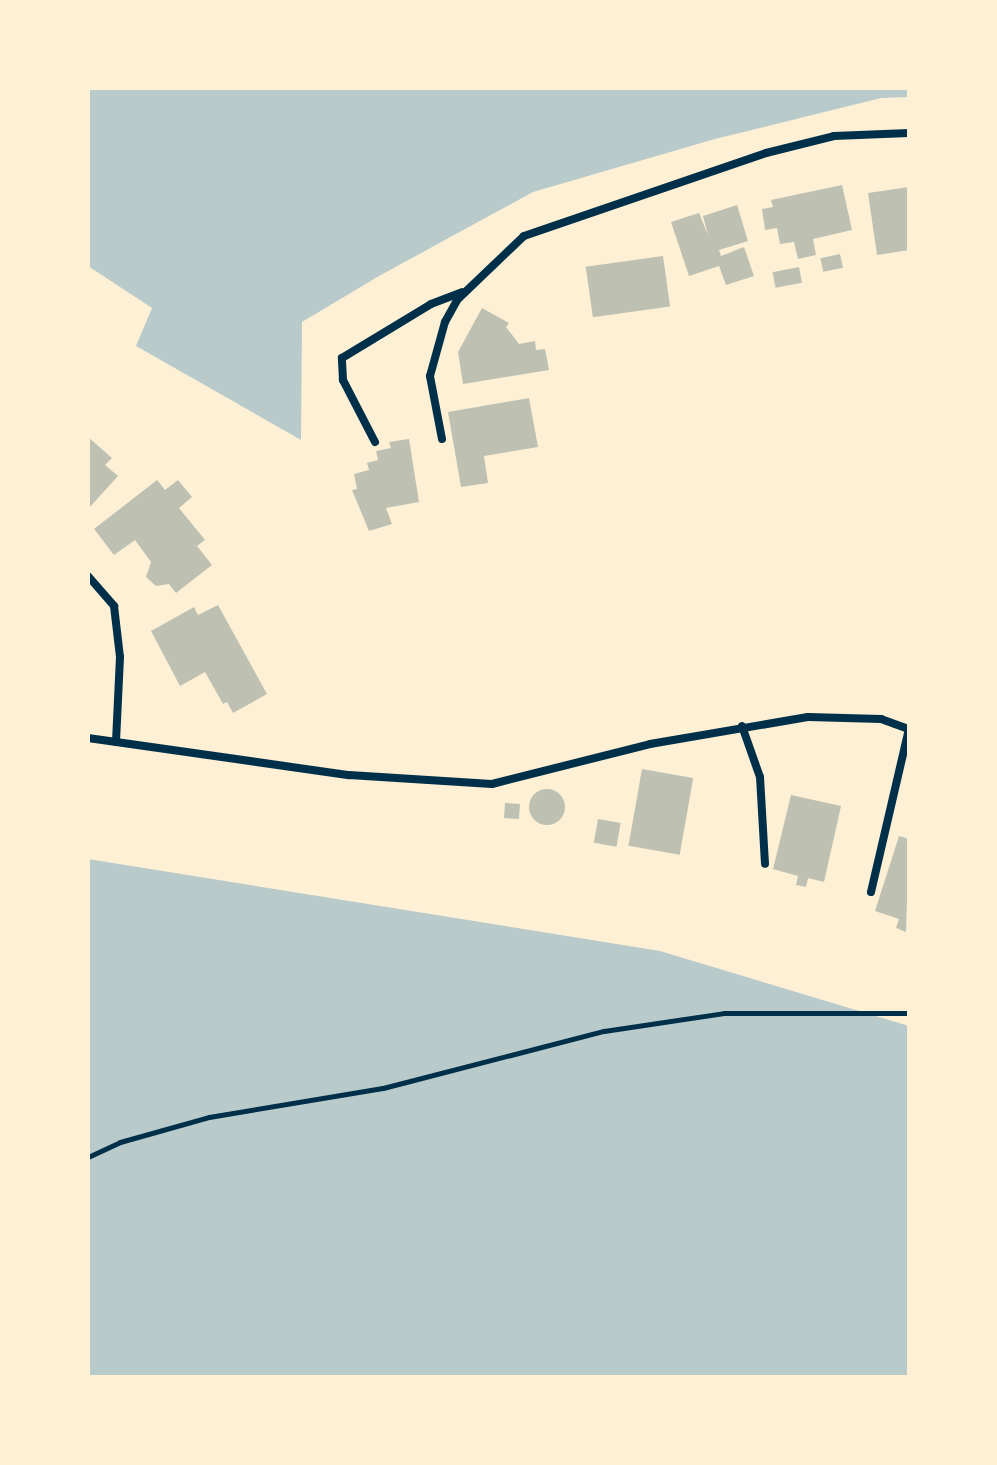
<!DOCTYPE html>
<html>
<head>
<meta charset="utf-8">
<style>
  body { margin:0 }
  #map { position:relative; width:997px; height:1465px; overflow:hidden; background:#fdf0d5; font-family:Poppins,sans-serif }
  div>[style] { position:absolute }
  .green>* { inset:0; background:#b9caca }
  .building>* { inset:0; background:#bec0b2; transform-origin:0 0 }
  .round { border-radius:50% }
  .path>* { height:5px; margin:-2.5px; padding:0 2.5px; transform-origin:2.5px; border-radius:2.5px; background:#003049 }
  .minor>* { height:8px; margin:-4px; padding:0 4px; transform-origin:4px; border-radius:4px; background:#003049 }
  span { translate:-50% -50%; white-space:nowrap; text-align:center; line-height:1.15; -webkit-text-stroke:7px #fdf0d5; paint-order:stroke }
  .frame { position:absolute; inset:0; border:90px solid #fdf0d5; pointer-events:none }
</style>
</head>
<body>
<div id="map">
  <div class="green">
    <i style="clip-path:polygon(88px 88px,909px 88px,909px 97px,881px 98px,715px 139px,533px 192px,379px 276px,302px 322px,301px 440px,136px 346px,152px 308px,88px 266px)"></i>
    <i style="clip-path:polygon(88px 859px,660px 951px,909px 1026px,909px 1377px,88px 1377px)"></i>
  </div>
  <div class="building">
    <i style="clip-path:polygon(842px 185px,852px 230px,813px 239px,816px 255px,798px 259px,794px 242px,780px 244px,777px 228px,765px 230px,762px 209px,773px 207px,771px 200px)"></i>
    <i style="clip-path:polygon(909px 187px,909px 250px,877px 255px,868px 193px)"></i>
    <i style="clip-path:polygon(737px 205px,748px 241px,719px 250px,721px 256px,744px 247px,754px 276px,726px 285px,719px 266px,689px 276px,671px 222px,699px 213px,708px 235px,703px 216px)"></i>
    <i style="left:840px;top:254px;width:14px;height:20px;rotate:78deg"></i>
    <i style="left:663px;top:256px;width:51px;height:78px;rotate:82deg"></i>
    <i style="left:799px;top:267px;width:16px;height:27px;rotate:79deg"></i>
    <i style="clip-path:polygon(482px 308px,509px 323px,506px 327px,519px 344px,535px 341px,536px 350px,545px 349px,549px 370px,463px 384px,458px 352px)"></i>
    <i style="clip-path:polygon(529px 398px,538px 447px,484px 456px,488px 483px,461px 487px,448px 412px)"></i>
    <i style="clip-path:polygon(88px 437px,112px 458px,105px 465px,118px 476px,88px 509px)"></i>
    <i style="clip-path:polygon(409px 439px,419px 502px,386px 508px,392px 524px,369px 531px,352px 490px,357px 489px,354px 474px,369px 470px,367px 463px,378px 460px,376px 451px,391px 448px,389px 442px)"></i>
    <i style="clip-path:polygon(157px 480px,165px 490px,178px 480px,192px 497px,179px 508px,205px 540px,197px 546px,212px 565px,176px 593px,169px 584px,156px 586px,146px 577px,151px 562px,135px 540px,114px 555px,94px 529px)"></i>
    <i style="clip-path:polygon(218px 605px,267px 694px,233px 713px,227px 702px,223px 704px,205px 672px,180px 686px,151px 631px,194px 607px,198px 615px)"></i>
    <i style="left:642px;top:769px;width:52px;height:78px;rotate:10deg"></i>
    <i class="round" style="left:529px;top:789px;width:36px;height:36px"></i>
    <i style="clip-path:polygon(791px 795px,841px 806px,824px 882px,808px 878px,806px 887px,796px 885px,798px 876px,773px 869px)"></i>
    <i style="left:505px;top:803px;width:15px;height:15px;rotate:4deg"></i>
    <i style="left:598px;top:819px;width:23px;height:24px;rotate:10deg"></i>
    <i style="clip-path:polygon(899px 836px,909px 839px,906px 932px,896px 928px,899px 919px,875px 911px)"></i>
  </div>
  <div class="path">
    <i style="left:88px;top:1157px;width:35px;rotate:-25deg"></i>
    <i style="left:120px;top:1142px;width:92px;rotate:-15.7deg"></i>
    <i style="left:209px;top:1117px;width:176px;rotate:-9.5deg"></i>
    <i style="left:383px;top:1088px;width:228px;rotate:-14.5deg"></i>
    <i style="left:604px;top:1031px;width:121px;rotate:-8.5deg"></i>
    <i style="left:724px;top:1013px;width:185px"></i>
  </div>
  <div class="minor">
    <i style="left:442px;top:439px;width:64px;rotate:-100.8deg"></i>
    <i style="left:430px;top:376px;width:56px;rotate:-74.5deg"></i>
    <i style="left:445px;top:322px;width:26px;rotate:-61deg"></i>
    <i style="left:458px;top:299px;width:91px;rotate:-43.7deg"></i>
    <i style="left:524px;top:236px;width:256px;rotate:-18.9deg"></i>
    <i style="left:766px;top:153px;width:70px;rotate:-14deg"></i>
    <i style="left:834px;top:136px;width:75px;rotate:-2.3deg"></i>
    <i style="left:375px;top:442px;width:70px;rotate:-117.3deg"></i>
    <i style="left:343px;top:380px;width:22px;rotate:-93deg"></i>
    <i style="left:342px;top:358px;width:104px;rotate:-31.2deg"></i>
    <i style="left:431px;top:304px;width:33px;rotate:-21deg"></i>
    <i style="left:88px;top:576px;width:40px;rotate:49deg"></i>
    <i style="left:114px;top:606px;width:51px;rotate:83.3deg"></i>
    <i style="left:120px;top:657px;width:85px;rotate:92.7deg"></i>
    <i style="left:742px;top:726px;width:54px;rotate:70.6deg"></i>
    <i style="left:760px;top:777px;width:87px;rotate:86.7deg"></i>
    <i style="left:88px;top:738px;width:264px;rotate:8.1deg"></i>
    <i style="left:349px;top:775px;width:143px;rotate:3.6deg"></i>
    <i style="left:492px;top:784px;width:163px;rotate:-14.2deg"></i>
    <i style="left:650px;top:744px;width:160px;rotate:-9.7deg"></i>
    <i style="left:808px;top:717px;width:73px;rotate:1.6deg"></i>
    <i style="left:881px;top:719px;width:30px;rotate:20deg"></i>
    <i style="left:871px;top:892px;width:167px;rotate:-76.9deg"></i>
  </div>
  <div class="frame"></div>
</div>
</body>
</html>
